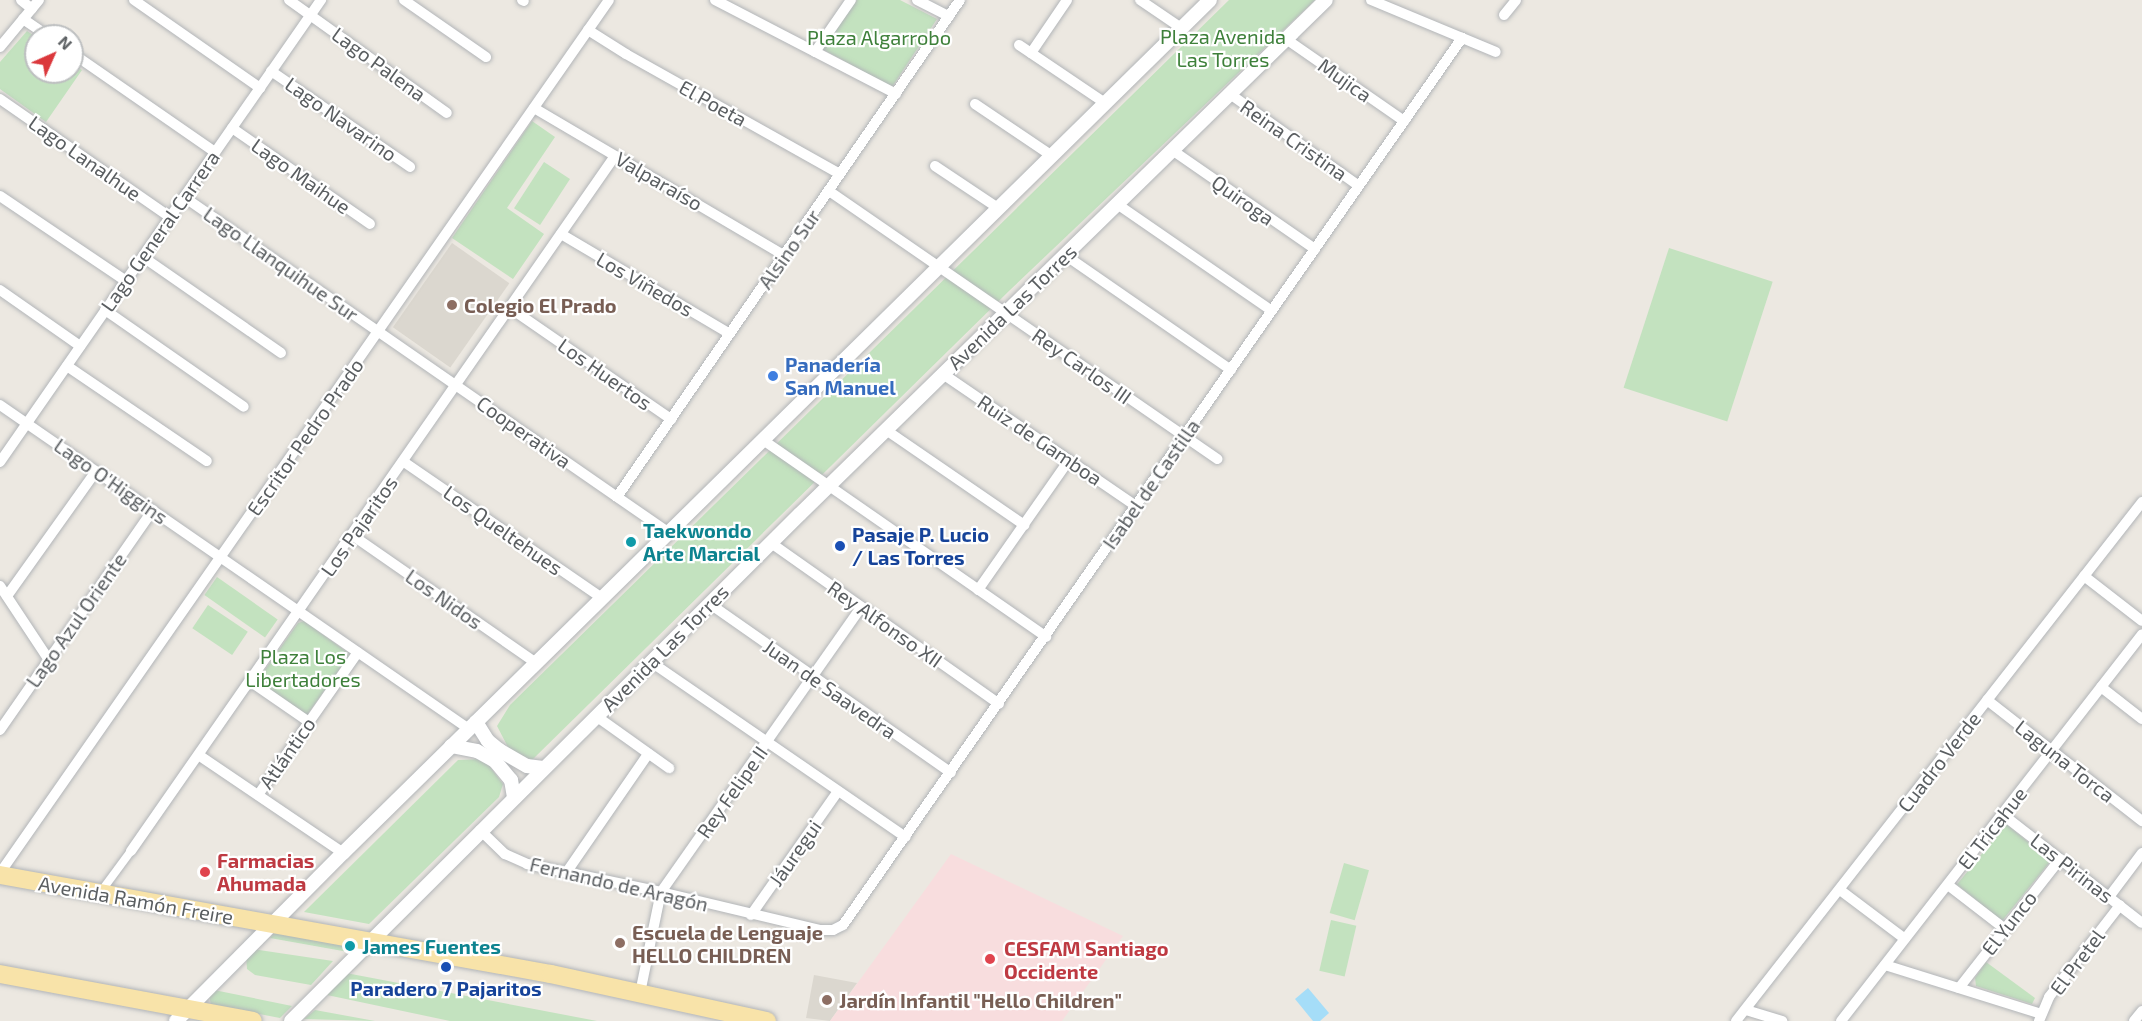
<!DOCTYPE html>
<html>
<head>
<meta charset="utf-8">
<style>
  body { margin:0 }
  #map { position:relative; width:2142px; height:1021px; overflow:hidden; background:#ece8e1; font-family:"Exo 2",sans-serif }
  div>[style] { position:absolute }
  .education>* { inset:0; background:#dbd7cf; transform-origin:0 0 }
  .medical>* { inset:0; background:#f8ddde }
  .green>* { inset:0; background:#c3e2bf; transform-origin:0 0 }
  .water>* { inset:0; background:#a5ddf8 }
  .roads { filter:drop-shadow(0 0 2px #b2b5b8) drop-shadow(0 0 2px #b2b5b8) }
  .pedestrian>* { height:8px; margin:-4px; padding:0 4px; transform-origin:4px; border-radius:4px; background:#fff }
  .minor>* { height:10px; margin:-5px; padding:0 5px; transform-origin:5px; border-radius:5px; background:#fff }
  .tertiary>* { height:14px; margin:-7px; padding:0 7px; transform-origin:7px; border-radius:7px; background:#fff }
  .primary>* { height:18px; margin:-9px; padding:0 9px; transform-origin:9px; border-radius:9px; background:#f8e3a9 }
  .dots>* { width:16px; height:16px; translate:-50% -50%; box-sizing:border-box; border:3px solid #fff; border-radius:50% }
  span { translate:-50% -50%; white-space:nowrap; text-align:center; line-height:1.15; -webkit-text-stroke:4.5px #fff; paint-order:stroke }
  .park-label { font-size:20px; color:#3e803a }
  .street-label { font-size:20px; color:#5a5e61 }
  .education-label { font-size:20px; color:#785e54; font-weight:700 }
  .left { translate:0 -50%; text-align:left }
  .shop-label { font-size:20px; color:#366cbe; font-weight:700 }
  .culture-label { font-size:20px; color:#0d838f; font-weight:700 }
  .transit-label { font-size:20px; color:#164399; font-weight:700 }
  .health-label { font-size:20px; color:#be3a42; font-weight:700 }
  .north { position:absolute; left:24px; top:24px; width:60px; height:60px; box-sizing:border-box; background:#fff; border:2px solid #bdbfc0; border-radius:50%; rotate:45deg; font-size:16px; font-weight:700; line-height:24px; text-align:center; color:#5a5e61 }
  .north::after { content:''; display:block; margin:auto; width:21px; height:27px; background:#db383c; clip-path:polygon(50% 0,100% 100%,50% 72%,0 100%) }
</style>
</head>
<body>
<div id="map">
  <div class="education">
    <i style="left:452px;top:243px;width:70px;height:103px;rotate:35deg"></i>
    <i style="clip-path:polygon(814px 975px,857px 983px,830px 1021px,806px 1018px)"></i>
  </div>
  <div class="medical">
    <i style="clip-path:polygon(951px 854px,1123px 936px,1062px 1021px,830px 1021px)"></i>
  </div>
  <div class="green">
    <i style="clip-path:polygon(857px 0,900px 0,937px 19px,892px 87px,822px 49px)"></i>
    <i style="clip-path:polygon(1229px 0,1315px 0,1010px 290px,532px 760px,510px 751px,497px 726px,510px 705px)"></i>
    <i style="clip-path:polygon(27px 31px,36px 37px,36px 72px,72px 72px,72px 63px,82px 70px,46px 122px,0 89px,0 62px)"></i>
    <i style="clip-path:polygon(532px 121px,555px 137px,507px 208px,544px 234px,513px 279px,452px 238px)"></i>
    <i style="left:544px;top:162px;width:31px;height:55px;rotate:33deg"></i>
    <i style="left:1669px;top:248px;width:109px;height:147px;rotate:18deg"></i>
    <i style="left:217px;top:577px;width:74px;height:22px;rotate:35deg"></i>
    <i style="left:208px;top:605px;width:48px;height:28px;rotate:34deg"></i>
    <i style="clip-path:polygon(304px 621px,347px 652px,348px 657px,307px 715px,259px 682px,259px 678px,298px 623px)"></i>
    <i style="clip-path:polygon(484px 759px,503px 784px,499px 797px,369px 924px,304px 912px,458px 760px)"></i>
    <i style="left:2006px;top:824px;width:58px;height:78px;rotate:39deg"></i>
    <i style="left:1344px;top:863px;width:26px;height:52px;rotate:16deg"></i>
    <i style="left:1331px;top:920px;width:26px;height:52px;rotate:13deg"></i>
    <i style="clip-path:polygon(274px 933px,356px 946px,354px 953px,270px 938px)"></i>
    <i style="clip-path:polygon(252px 949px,333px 961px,311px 985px,255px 975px,247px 969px,246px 955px)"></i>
    <i style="clip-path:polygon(1986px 962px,2035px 998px,2032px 1004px,1976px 986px,1975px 978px)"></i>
    <i style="clip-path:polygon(346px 973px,597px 1021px,450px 1021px,327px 995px)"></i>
    <i style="clip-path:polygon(214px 990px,292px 1006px,280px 1018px,211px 1005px,209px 995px)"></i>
    <i style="clip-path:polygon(315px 1010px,375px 1021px,304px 1019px)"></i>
  </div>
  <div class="water">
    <i style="clip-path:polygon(1308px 988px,1329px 1013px,1320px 1021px,1313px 1021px,1295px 999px)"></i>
  </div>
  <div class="roads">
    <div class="pedestrian">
      <i style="left:100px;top:893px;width:52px;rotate:-53.6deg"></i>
    </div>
    <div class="minor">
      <i style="left:21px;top:0;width:14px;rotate:39deg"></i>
      <i style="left:134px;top:0;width:154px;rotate:34.9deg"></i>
      <i style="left:289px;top:0;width:194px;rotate:35.6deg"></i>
      <i style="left:404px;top:0;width:100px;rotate:34.8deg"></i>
      <i style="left:522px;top:0;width:2px;rotate:27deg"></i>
      <i style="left:715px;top:0;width:204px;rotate:27.4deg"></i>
      <i style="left:917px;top:0;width:36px;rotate:27deg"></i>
      <i style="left:1140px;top:0;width:50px;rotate:34.3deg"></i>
      <i style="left:1371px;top:0;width:135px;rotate:22.6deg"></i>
      <i style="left:1504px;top:15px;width:19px;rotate:-51deg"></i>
      <i style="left:23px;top:19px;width:30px;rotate:34deg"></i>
      <i style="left:588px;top:30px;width:45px;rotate:32.3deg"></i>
      <i style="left:626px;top:54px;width:245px;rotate:29.3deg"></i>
      <i style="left:1286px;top:39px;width:144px;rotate:34.8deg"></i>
      <i style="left:1019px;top:45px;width:104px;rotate:34deg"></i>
      <i style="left:0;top:47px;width:61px;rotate:-50.3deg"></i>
      <i style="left:815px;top:52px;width:63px;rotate:-55.3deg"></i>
      <i style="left:72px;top:53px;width:174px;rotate:34.7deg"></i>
      <i style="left:1031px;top:53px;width:64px;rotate:-55.8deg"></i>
      <i style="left:271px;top:71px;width:169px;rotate:34.6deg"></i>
      <i style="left:1230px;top:94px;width:158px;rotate:35.5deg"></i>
      <i style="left:0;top:99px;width:207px;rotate:34.8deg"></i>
      <i style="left:975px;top:104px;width:93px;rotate:34deg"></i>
      <i style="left:534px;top:108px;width:290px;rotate:30.5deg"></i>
      <i style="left:232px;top:128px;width:168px;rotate:34.8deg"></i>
      <i style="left:1172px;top:150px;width:174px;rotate:34.7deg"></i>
      <i style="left:935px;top:166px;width:76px;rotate:33.7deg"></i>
      <i style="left:829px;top:191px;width:472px;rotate:34.6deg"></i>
      <i style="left:0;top:196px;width:152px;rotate:34deg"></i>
      <i style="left:184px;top:197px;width:590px;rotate:34.71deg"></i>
      <i style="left:1117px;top:204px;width:188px;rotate:34.6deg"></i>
      <i style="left:561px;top:234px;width:196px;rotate:30.6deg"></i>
      <i style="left:1065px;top:255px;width:202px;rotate:34.7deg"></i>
      <i style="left:143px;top:257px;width:168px;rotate:34.8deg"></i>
      <i style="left:0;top:290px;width:98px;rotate:35deg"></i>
      <i style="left:510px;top:308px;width:196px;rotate:34.6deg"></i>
      <i style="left:105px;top:310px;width:169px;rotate:34.9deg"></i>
      <i style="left:67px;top:366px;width:169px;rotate:34.2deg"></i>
      <i style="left:943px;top:374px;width:234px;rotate:34.4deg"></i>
      <i style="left:0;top:405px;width:570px;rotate:34.64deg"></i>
      <i style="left:886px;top:430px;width:168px;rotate:34.5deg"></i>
      <i style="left:763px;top:440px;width:345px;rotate:34.8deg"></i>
      <i style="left:0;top:462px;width:563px;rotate:-55.21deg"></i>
      <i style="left:404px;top:462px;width:240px;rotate:34.5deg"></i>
      <i style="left:617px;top:497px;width:604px;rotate:-55.39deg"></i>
      <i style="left:352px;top:535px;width:224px;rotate:34.8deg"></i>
      <i style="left:771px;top:543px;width:279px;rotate:35.2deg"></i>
      <i style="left:2084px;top:576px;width:73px;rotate:37.8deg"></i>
      <i style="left:0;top:586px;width:89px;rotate:56.5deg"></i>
      <i style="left:978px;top:590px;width:159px;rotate:-55deg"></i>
      <i style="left:7px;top:596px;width:153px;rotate:-54.5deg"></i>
      <i style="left:710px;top:604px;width:294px;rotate:35deg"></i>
      <i style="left:651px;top:662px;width:309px;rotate:34.5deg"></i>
      <i style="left:251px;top:682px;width:70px;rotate:34.6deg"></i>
      <i style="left:2101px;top:687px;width:52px;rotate:38deg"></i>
      <i style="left:1987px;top:700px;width:197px;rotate:38deg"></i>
      <i style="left:596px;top:716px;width:90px;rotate:35.5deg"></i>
      <i style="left:0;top:730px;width:268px;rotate:-55.2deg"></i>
      <i style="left:200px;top:756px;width:173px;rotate:34.1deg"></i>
      <i style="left:258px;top:795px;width:174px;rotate:-55deg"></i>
      <i style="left:2002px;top:814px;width:177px;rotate:37.9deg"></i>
      <i style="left:480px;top:830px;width:35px;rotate:44deg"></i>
      <i style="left:505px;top:854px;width:24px;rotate:24deg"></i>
      <i style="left:527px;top:864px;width:137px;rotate:11.8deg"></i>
      <i style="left:661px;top:892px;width:164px;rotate:13.4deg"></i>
      <i style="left:821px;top:930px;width:12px"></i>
      <i style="left:833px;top:930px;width:11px;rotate:-27deg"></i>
      <i style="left:843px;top:925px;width:1082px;rotate:-55.09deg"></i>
      <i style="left:131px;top:851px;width:847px;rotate:-55.15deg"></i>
      <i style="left:0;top:873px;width:1064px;rotate:-55.1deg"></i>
      <i style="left:566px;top:873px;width:145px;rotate:-55.4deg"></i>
      <i style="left:1948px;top:885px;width:72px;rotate:37.7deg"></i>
      <i style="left:1840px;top:890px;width:81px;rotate:37deg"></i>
      <i style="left:2109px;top:897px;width:55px;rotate:-53.1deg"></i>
      <i style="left:751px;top:915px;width:151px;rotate:-54.9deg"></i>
      <i style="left:1885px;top:965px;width:164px;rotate:17.4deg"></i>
      <i style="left:1959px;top:988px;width:164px;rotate:-51.9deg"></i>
      <i style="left:640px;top:993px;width:103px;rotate:-78.3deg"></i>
      <i style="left:661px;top:892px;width:348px;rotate:-54.9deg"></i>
      <i style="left:1746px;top:1010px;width:38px;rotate:17deg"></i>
      <i style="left:1736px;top:1021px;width:659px;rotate:-51.96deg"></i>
      <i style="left:1841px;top:1021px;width:490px;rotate:-52.1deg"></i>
      <i style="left:2039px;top:1021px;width:26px;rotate:-67deg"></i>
      <i style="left:2049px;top:997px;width:116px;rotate:-52.3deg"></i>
      <i style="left:2134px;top:1021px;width:13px;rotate:-51deg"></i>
    </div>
    <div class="tertiary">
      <i style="left:476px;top:722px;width:22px;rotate:58deg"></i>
      <i style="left:488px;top:741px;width:14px;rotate:39deg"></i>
      <i style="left:499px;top:750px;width:32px;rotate:30deg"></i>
      <i style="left:527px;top:766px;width:16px;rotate:7deg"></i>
      <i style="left:451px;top:746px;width:26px;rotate:11deg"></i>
      <i style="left:477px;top:751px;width:21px;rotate:29deg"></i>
      <i style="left:495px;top:761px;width:25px;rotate:50deg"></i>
      <i style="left:511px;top:780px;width:17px;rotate:80deg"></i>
      <i style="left:176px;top:1021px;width:237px;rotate:-45.2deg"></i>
      <i style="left:343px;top:853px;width:1216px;rotate:-44.53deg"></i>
      <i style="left:291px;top:1021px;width:718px;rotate:-44.89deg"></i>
      <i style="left:800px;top:514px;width:735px;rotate:-44.34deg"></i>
    </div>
    <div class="primary">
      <i style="left:0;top:875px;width:560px;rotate:10.19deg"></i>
      <i style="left:551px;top:974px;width:221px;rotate:12.3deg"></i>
      <i style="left:0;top:974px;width:257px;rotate:10.5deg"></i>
    </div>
  </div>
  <div class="dots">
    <i style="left:452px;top:305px;background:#8d6e63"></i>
    <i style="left:773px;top:376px;background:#3f7fe0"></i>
    <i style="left:631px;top:542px;background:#0f9aa8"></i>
    <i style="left:840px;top:546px;background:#1a4fb4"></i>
    <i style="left:205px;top:872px;background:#e0444e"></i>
    <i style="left:620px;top:943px;background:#8d6e63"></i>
    <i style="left:350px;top:946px;background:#0f9aa8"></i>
    <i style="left:990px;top:959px;background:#e0444e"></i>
    <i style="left:446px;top:967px;background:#1a4fb4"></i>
    <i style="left:827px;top:1000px;background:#8d6e63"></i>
  </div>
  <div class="park-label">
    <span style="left:1223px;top:48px">Plaza Avenida<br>Las Torres</span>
    <span style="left:879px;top:37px">Plaza Algarrobo</span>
    <span style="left:303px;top:668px">Plaza Los<br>Libertadores</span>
  </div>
  <div class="street-label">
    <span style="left:379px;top:64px;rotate:36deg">Lago Palena</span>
    <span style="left:1345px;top:80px;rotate:35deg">Mujica</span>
    <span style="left:713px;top:103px;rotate:29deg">El Poeta</span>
    <span style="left:341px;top:119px;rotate:35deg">Lago Navarino</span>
    <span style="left:1294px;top:140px;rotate:35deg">Reina Cristina</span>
    <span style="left:85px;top:158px;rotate:35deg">Lago Lanalhue</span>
    <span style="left:301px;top:176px;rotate:35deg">Lago Maihue</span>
    <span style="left:659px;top:181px;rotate:30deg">Valparaíso</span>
    <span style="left:1243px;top:200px;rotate:35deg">Quiroga</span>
    <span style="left:160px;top:231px;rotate:-55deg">Lago General Carrera</span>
    <span style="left:789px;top:249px;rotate:-55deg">Alsino Sur</span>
    <span style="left:281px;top:264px;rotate:35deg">Lago Llanquihue Sur</span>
    <span style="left:645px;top:284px;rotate:30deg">Los Viñedos</span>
    <span style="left:1012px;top:307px;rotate:-44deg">Avenida Las Torres</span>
    <span style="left:1082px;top:366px;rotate:35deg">Rey Carlos III</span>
    <span style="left:605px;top:374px;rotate:35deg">Los Huertos</span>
    <span style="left:524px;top:432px;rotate:35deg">Cooperativa</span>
    <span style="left:305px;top:437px;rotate:-55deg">Escritor Pedro Prado</span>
    <span style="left:1040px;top:440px;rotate:34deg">Ruiz de Gamboa</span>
    <span style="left:111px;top:481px;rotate:35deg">Lago O'Higgins</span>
    <span style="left:1151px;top:484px;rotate:-55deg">Isabel de Castilla</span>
    <span style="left:359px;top:526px;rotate:-55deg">Los Pajaritos</span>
    <span style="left:503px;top:530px;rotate:35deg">Los Queltehues</span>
    <span style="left:444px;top:599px;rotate:35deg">Los Nidos</span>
    <span style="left:76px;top:620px;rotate:-55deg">Lago Azul Oriente</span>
    <span style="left:885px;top:624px;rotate:35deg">Rey Alfonso XII</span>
    <span style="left:665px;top:648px;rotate:-45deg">Avenida Las Torres</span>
    <span style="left:830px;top:689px;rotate:35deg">Juan de Saavedra</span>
    <span style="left:287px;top:753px;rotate:-55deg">Atlántico</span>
    <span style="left:2065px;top:761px;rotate:38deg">Laguna Torca</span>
    <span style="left:1939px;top:762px;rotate:-52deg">Cuadro Verde</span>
    <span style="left:732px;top:792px;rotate:-55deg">Rey Felipe II</span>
    <span style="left:1992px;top:828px;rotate:-52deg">El Tricahue</span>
    <span style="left:795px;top:853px;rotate:-55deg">Jáuregui</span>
    <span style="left:2072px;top:868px;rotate:38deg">Las Pirinas</span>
    <span style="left:619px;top:884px;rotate:13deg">Fernando de Aragón</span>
    <span style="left:136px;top:900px;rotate:10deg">Avenida Ramón Freire</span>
    <span style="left:2009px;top:923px;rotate:-52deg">El Yunco</span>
    <span style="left:2077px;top:962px;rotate:-53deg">El Pretel</span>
  </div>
  <div class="education-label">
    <span class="left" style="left:464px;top:305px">Colegio El Prado</span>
    <span class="left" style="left:632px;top:944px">Escuela de Lenguaje<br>HELLO CHILDREN</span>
    <span class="left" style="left:839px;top:1000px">Jardín Infantil "Hello Children"</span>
  </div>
  <div class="shop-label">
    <span class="left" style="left:785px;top:376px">Panadería<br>San Manuel</span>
  </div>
  <div class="culture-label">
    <span class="left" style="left:643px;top:542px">Taekwondo<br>Arte Marcial</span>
    <span class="left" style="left:362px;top:946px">James Fuentes</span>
  </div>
  <div class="transit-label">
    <span class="left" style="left:852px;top:546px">Pasaje P. Lucio<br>/ Las Torres</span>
    <span style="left:446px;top:988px">Paradero 7 Pajaritos</span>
  </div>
  <div class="health-label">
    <span class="left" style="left:217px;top:872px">Farmacias<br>Ahumada</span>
    <span class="left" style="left:1004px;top:960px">CESFAM Santiago<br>Occidente</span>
  </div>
  <div class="north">N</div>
</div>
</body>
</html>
